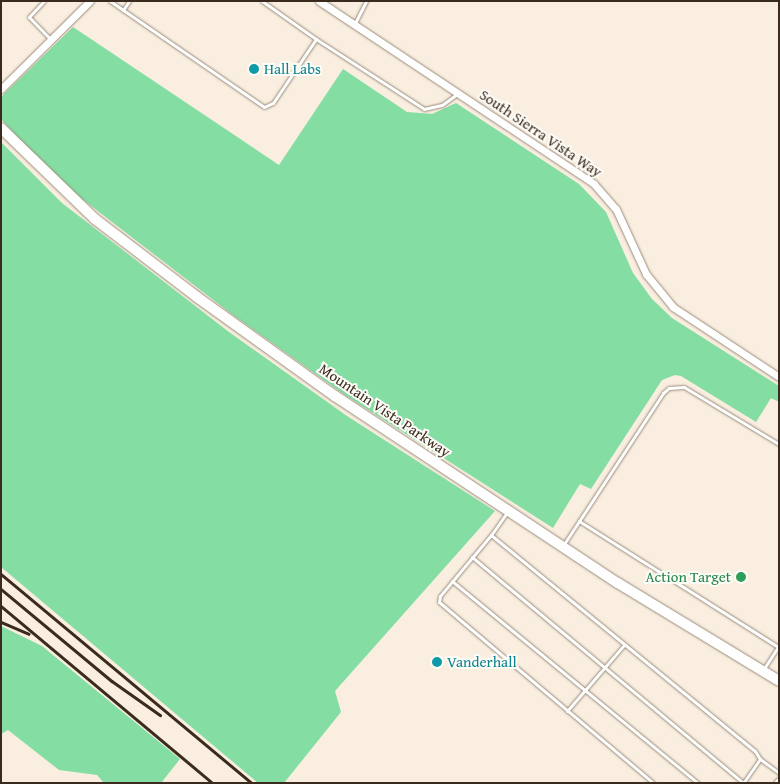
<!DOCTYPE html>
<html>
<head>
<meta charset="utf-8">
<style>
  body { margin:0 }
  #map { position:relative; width:780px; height:784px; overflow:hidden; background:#f9eedf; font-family:"Gentium Book Plus",serif }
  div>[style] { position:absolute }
  .green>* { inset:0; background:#84dda2 }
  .roads { filter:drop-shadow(0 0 1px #9a8c7e) drop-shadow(0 0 1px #9a8c7e) }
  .lane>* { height:3px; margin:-1.5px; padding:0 1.5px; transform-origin:1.5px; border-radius:1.5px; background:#fff }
  .street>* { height:7px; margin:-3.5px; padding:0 3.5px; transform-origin:3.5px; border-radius:3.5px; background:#fff }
  .secondary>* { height:10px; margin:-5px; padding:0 5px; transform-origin:5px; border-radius:5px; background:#fff }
  .rail>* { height:2.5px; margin:-1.25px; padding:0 1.25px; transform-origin:1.25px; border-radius:1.25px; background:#3b2a1e }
  .dots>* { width:14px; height:14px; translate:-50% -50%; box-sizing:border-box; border:2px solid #fdfcf7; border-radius:50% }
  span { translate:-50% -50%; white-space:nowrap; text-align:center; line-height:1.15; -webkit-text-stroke:4px #fdfcf7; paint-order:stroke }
  .culture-label { font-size:15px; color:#0d838f }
  .left { translate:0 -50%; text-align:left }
  .street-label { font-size:15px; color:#3b2a1e }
  .leisure-label { font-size:15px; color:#27864d }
  .right { translate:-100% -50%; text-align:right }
  .frame { position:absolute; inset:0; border:2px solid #3b2a1e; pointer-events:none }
</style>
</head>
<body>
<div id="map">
  <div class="green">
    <i style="clip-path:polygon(73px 27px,279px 165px,343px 69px,407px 112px,432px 114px,456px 103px,579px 184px,606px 212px,633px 273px,652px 299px,672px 318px,779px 386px,779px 402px,771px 398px,756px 422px,681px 376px,675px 375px,662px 380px,591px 489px,580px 484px,553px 528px,345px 395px,233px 315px,77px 195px,28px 149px,1px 119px,1px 97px)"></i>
    <i style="clip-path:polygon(1px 142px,62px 203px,229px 332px,347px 416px,495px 511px,335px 691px,341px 712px,284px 783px,258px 783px,1px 567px)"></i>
    <i style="clip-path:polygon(1px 626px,42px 646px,180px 759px,161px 783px,104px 783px,97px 775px,59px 770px,8px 730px,1px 734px)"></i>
  </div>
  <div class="roads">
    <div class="lane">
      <i style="left:44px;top:1px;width:22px;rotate:133deg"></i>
      <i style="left:29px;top:17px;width:30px;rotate:46deg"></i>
      <i style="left:110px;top:1px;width:187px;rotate:34.5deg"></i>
      <i style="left:264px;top:107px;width:10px;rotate:-24deg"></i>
      <i style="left:273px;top:103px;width:77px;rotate:-56.1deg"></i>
      <i style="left:316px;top:39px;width:66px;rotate:-144.9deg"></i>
      <i style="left:123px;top:10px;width:11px;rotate:-56deg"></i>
      <i style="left:355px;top:23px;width:25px;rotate:-63deg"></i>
      <i style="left:316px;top:39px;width:129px;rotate:32.9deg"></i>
      <i style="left:424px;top:109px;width:18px;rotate:-13deg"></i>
      <i style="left:442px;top:105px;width:19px;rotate:-36deg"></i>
      <i style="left:508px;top:511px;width:29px;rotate:125deg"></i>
      <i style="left:491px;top:535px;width:341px;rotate:39.3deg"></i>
      <i style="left:755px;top:751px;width:9px;rotate:58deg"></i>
      <i style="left:760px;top:759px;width:29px;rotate:125deg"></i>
      <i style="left:579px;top:521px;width:236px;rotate:32.3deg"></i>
      <i style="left:491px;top:535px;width:80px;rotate:129.9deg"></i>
      <i style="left:440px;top:596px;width:6px;rotate:99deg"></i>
      <i style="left:439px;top:602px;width:280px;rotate:40.2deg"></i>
      <i style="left:564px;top:544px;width:181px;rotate:-56.7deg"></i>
      <i style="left:663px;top:393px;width:8px;rotate:-40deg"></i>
      <i style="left:669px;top:388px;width:15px;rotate:-4deg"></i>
      <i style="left:684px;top:387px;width:111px;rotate:31deg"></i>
      <i style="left:472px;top:557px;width:353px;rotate:39.8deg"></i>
      <i style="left:452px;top:581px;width:318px;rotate:39.4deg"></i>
      <i style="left:763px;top:670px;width:30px;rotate:-57deg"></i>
      <i style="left:567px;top:711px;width:87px;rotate:-49.2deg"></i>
      <i style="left:760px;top:759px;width:24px;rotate:36deg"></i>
    </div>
    <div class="street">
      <i style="left:319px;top:1px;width:330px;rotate:33.6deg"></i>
      <i style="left:594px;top:184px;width:33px;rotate:49deg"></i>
      <i style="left:616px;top:209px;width:72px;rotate:65.2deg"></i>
      <i style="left:646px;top:274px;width:43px;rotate:50.7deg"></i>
      <i style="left:673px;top:307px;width:127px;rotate:33.4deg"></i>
      <i style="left:1px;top:89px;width:125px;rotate:-44.7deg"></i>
      <i style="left:777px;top:783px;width:3px;rotate:-45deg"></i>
    </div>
    <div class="secondary">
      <i style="left:1px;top:128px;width:131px;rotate:44.1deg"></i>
      <i style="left:95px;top:219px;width:128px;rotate:37.4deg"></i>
      <i style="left:197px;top:297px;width:170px;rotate:35.7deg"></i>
      <i style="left:335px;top:396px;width:339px;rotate:33.5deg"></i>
      <i style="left:618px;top:583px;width:188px;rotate:31.3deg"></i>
    </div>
  </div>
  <div class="rail">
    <i style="left:1px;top:574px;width:327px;rotate:39.8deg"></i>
    <i style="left:1px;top:589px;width:144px;rotate:39.7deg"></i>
    <i style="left:112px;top:681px;width:59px;rotate:35.3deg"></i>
    <i style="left:1px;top:606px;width:276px;rotate:39.9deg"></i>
    <i style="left:1px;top:622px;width:30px;rotate:23deg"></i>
  </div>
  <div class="dots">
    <i style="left:254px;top:69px;background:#0f9aa8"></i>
    <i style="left:741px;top:577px;background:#2e9e5b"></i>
    <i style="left:437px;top:662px;background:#0f9aa8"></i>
  </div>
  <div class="culture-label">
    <span class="left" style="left:264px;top:69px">Hall Labs</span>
    <span class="left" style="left:447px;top:662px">Vanderhall</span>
  </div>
  <div class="street-label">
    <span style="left:541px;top:133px;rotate:34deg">South Sierra Vista Way</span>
    <span style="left:385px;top:410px;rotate:34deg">Mountain Vista Parkway</span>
  </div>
  <div class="leisure-label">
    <span class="right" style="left:731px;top:577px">Action Target</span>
  </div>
  <div class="frame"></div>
</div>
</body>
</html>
